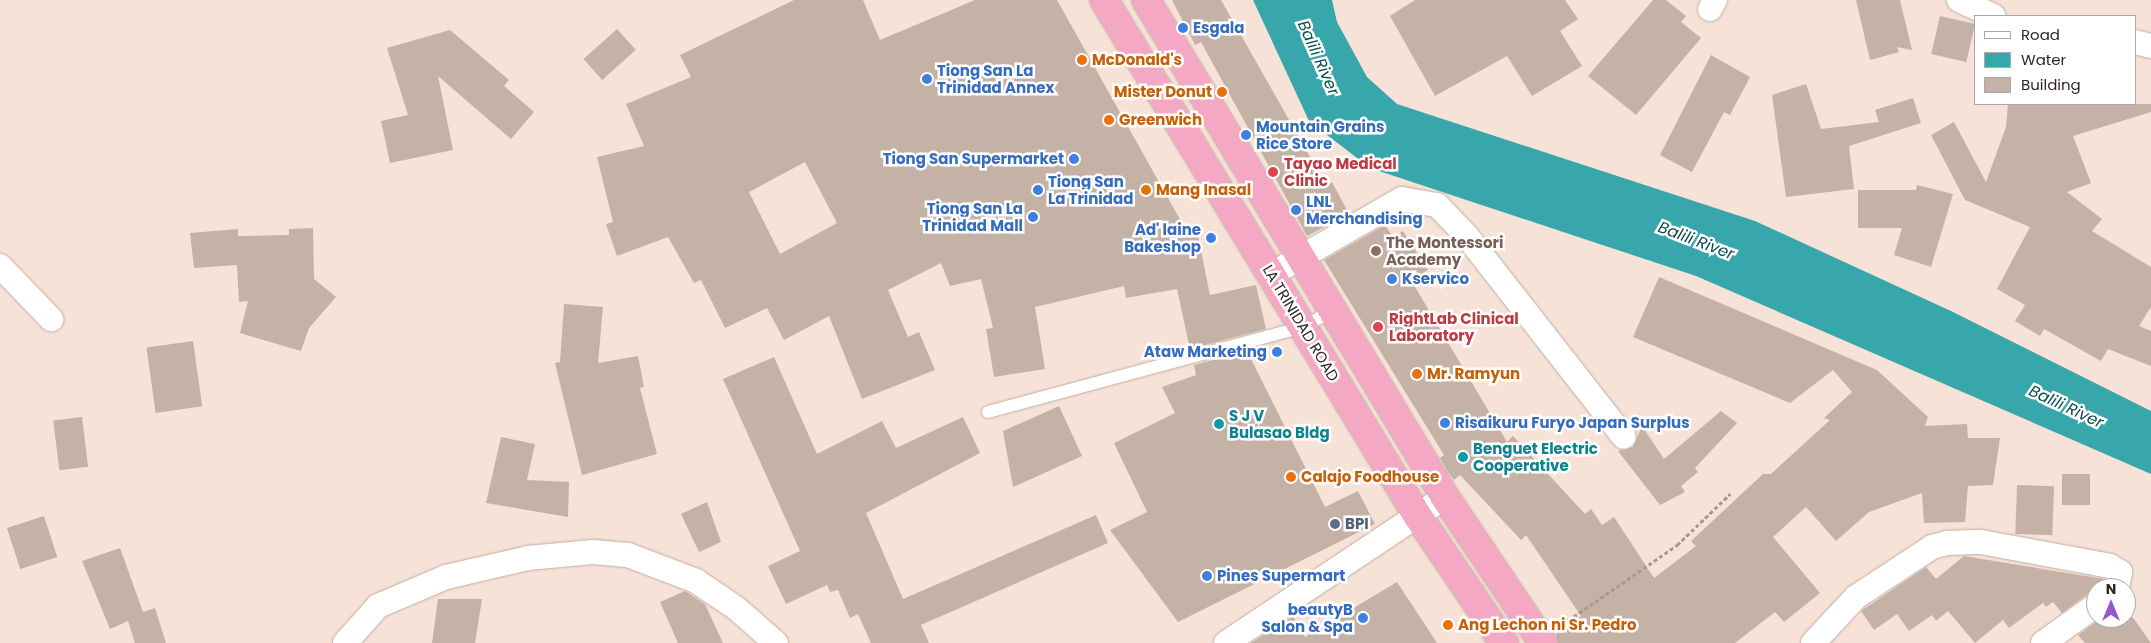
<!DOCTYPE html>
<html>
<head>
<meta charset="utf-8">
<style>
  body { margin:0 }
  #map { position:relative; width:2151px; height:643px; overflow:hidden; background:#f6e2d6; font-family:Poppins,sans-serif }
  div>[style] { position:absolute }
  .water>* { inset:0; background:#37a7ab }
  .building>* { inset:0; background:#c5b2a6; transform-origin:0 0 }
  .path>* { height:3px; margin-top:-1.5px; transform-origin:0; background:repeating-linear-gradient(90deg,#a7988f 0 4px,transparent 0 6.5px) }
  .roads { filter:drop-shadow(0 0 1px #c1aea3) drop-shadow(0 0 1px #c1aea3) }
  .lane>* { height:12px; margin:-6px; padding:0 6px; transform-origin:6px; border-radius:6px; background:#fff }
  .street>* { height:24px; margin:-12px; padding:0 12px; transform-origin:12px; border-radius:12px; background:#fff }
  .highway>* { height:28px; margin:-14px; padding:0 14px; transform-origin:14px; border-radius:14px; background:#f5a8c3 }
  .dots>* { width:14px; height:14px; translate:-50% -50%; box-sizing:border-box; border:2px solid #fff; border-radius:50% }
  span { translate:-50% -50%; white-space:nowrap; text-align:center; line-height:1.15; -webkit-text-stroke:5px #fff; paint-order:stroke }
  .shop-label { font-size:15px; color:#366cbe; font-weight:700 }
  .left { translate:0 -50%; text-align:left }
  .right { translate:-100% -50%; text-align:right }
  .food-label { font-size:15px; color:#c56008; font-weight:700 }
  .health-label { font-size:15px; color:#be3a42; font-weight:700 }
  .education-label { font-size:15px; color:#785e54; font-weight:700 }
  .street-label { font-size:15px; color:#2e2622 }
  .culture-label { font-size:15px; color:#0d838f; font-weight:700 }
  .service-label { font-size:15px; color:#4e5e75; font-weight:700 }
  .water-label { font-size:16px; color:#084c4e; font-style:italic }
  .legend { position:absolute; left:1974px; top:15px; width:162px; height:90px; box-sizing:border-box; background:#fff; border:1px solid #aba8a7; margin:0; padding:6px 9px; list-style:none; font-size:15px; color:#2e2622 }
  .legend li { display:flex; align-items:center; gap:10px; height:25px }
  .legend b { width:25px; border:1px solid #aba8a7 }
  .north { position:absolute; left:2086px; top:578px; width:50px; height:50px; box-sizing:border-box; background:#fff; border:1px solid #aba8a7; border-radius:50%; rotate:0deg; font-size:14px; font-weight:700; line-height:20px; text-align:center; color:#2e2622 }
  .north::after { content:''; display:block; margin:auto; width:18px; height:22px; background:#9557cd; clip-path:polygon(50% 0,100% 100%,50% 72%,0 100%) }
</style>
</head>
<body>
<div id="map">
  <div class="water">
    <i style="clip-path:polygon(1253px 0,1332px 0,1337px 22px,1367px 77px,1397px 104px,1755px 221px,1951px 311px,2151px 411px,2151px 474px,1696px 276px,1370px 168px,1309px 121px)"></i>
  </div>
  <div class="building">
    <i style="clip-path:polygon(evenodd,794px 0,863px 0,880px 40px,975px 0,1057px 0,1187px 232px,1197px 231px,1210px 295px,1256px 285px,1266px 329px,1190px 349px,1177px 289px,1126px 298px,1124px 286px,1035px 307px,1045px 369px,994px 377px,986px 329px,993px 328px,981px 279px,950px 286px,941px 263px,888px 290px,908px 337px,919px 332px,935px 370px,862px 399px,829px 316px,784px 340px,767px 308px,725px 328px,701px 280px,694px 283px,668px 237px,617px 256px,606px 224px,613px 222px,597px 157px,644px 146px,626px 104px,691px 77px,680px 55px,794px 0,805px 162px,837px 223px,780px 254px,749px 192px,805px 162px)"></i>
    <i style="clip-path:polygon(1172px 0,1221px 0,1326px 185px,1332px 182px,1349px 214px,1307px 236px,1201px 42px,1195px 45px)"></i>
    <i style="clip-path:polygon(1415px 0,1565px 0,1578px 19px,1560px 31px,1582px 66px,1532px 96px,1507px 56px,1435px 96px,1390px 16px)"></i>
    <i style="clip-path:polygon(1653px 0,1666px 0,1686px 16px,1681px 22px,1701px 38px,1636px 115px,1588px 76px)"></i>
    <i style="clip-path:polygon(1856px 0,1900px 0,1912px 50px,1897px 47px,1899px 52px,1870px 60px)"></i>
    <i style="left:1940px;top:16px;width:36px;height:39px;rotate:13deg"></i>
    <i style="left:617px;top:29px;width:28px;height:45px;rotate:48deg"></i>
    <i style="clip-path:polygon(450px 30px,509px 80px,504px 86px,534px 112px,511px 139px,438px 76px,453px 150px,390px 163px,381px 121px,408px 115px,387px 48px)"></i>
    <i style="clip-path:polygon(1711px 55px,1750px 77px,1730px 115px,1724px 112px,1692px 172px,1660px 155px)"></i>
    <i style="clip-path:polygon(1806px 84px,1821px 129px,1879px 122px,1875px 110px,1913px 98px,1921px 123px,1849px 146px,1854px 189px,1786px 197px,1772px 95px)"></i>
    <i style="clip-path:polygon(2008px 104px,2151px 104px,2151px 112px,2073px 136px,2091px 183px,2067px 192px,2102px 219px,2092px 231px,2151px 267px,2151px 307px,2139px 326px,2151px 331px,2151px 366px,2108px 349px,2101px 361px,2044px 329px,2040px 336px,2015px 321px,2025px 305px,1997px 289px,2030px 227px,1965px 200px,1931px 135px,1954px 122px,1986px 182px,2006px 127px)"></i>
    <i style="clip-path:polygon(1917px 185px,1953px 194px,1931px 267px,1894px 255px,1902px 228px,1858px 228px,1858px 190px,1916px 190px)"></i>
    <i style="clip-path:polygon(1385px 225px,1393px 237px,1403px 231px,1428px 270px,1411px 280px,1507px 442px,1513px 436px,1585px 514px,1591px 509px,1602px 525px,1614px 517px,1654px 578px,1696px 546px,1691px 541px,1763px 474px,1771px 474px,1830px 420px,1824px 418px,1852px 392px,1833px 370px,1790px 403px,1633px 337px,1659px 277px,1877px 370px,1928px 417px,1925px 426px,1967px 424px,1968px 438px,2000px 438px,1993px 485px,1968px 486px,1965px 522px,1924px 523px,1922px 493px,1869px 512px,1836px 541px,1806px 507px,1773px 537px,1820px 593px,1784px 622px,1775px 612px,1735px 643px,1558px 643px,1556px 634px,1581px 616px,1526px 535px,1521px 540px,1460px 475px,1454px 480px,1448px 472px,1440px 458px,1444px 455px,1324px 260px)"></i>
    <i style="clip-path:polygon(313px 228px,314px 279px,336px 297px,309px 328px,301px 351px,240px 333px,248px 301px,239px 302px,237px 265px,194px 268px,190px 233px,238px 229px,238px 236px,289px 235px,289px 229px)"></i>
    <i style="clip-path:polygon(564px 304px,603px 307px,598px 363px,638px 356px,644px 387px,640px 388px,657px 454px,582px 475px,555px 363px,560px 362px)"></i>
    <i style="left:193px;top:341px;width:66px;height:47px;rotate:82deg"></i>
    <i style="clip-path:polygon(1247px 351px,1325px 507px,1358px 491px,1375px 524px,1178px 622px,1110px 530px,1147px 512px,1114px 443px,1175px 413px,1162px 387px,1196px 375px,1194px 365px)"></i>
    <i style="clip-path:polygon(774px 357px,817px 454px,882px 421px,896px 448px,963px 417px,980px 453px,866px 513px,903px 599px,1096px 515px,1108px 543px,921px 625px,929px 643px,871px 643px,858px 614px,850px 618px,838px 590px,830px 592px,827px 585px,786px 604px,768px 566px,800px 551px,723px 379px)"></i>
    <i style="clip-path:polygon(1059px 406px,1082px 456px,1013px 487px,1003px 431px)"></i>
    <i style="clip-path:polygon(1721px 411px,1737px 423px,1695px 468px,1698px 472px,1681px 486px,1685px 492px,1660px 505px,1618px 451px,1633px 447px,1642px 426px,1664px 459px)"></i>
    <i style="left:82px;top:417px;width:50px;height:29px;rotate:83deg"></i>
    <i style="clip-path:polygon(501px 437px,535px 444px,527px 480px,569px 482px,568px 517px,486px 503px)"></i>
    <i style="left:2062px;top:474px;width:28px;height:31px"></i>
    <i style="left:2017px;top:485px;width:37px;height:49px;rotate:2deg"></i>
    <i style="clip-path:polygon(707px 502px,721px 542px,699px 552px,681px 514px)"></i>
    <i style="left:44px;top:516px;width:43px;height:39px;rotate:72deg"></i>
    <i style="clip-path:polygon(120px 548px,143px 612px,155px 608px,166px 643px,135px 643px,128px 621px,110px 629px,82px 561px)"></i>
    <i style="clip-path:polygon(1964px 556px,2104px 579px,2104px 588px,2096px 588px,2062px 613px,2053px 602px,2046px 607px,2043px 603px,2009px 628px,2003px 620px,1975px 643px,1948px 611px,1936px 621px,1932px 615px,1909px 631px,1897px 614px,1874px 630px,1861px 611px,1926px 567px,1936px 579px)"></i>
    <i style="clip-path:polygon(1397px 582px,1437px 643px,1251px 643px,1293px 616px,1305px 637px)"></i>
    <i style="clip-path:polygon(685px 591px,705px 604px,723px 643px,678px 643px,660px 602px)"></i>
    <i style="clip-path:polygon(438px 599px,482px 599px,475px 643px,432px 643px)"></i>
    <i style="clip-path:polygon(2126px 608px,2151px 643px,2085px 643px,2078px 635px,2101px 618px,2126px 618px)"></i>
  </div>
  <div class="path">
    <i style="left:1563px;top:624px;width:139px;rotate:-34.7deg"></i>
    <i style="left:1677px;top:545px;width:74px;rotate:-43.9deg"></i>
  </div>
  <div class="roads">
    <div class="lane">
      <i style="left:988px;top:412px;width:327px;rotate:-15.1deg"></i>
      <i style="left:1304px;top:327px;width:31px;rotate:-31deg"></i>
    </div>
    <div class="street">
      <i style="left:1959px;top:0;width:38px;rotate:25deg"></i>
      <i style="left:1710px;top:9px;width:10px;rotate:-61deg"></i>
      <i style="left:2135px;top:42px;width:16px;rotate:14deg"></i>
      <i style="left:0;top:266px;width:74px;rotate:46.1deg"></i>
      <i style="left:1272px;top:274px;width:150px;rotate:-30deg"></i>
      <i style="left:1402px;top:199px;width:36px;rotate:10deg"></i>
      <i style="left:1437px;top:205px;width:42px;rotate:46deg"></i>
      <i style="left:1466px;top:235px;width:256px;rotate:52deg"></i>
      <i style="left:345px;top:643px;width:50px;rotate:-48.3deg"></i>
      <i style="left:378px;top:606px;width:74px;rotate:-23.1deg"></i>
      <i style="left:446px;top:577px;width:84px;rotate:-13deg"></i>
      <i style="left:528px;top:558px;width:65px;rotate:-5.3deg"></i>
      <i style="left:593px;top:552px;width:35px;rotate:5deg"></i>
      <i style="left:628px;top:555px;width:73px;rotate:20.9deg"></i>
      <i style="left:696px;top:581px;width:48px;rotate:34deg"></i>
      <i style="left:736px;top:608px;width:53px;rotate:41.2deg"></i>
      <i style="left:1226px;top:643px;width:263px;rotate:-33.7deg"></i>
      <i style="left:1813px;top:643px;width:63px;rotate:-46.9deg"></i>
      <i style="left:1856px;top:597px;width:91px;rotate:-33.3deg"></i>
      <i style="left:1932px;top:547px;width:16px;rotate:-15deg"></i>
      <i style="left:1947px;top:543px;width:34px;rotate:-2deg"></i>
      <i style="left:1981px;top:542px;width:131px;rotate:10.5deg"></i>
      <i style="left:2110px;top:566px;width:12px;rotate:31deg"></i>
      <i style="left:2120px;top:572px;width:16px;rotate:101deg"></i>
      <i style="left:2043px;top:643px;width:65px;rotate:-35.6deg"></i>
    </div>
    <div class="highway">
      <i style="left:1104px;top:0;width:603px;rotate:58.71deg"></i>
      <i style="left:1417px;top:515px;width:155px;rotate:55.8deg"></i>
      <i style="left:1146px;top:0;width:580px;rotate:58.97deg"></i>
      <i style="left:1445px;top:497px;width:176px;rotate:56.1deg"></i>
    </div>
  </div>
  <div class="dots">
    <i style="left:1183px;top:28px;background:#3f7fe0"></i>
    <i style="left:1082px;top:60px;background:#e8710a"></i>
    <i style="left:927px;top:79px;background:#3f7fe0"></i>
    <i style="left:1222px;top:92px;background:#e8710a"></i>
    <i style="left:1109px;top:120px;background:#e8710a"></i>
    <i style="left:1246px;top:135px;background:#3f7fe0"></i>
    <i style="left:1074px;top:159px;background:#3f7fe0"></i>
    <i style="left:1273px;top:172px;background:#e0444e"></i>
    <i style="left:1038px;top:190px;background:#3f7fe0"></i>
    <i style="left:1146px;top:190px;background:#e8710a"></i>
    <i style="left:1296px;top:210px;background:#3f7fe0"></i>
    <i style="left:1033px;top:217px;background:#3f7fe0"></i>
    <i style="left:1211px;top:238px;background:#3f7fe0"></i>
    <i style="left:1376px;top:251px;background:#8d6e63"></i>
    <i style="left:1392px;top:279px;background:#3f7fe0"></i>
    <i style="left:1378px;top:327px;background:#e0444e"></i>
    <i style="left:1277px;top:352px;background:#3f7fe0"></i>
    <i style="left:1417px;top:374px;background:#e8710a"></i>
    <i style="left:1445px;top:423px;background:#3f7fe0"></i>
    <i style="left:1219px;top:424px;background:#0f9aa8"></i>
    <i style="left:1463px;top:457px;background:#0f9aa8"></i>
    <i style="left:1291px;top:477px;background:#e8710a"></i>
    <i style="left:1335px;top:524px;background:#5c6f8a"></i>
    <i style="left:1207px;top:576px;background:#3f7fe0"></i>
    <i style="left:1363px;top:618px;background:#3f7fe0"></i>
    <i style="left:1448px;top:625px;background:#e8710a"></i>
  </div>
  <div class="shop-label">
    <span class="left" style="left:1193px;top:28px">Esgala</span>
    <span class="left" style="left:937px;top:79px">Tiong San La<br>Trinidad Annex</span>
    <span class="left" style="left:1256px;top:135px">Mountain Grains<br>Rice Store</span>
    <span class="right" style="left:1064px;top:159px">Tiong San Supermarket</span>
    <span class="left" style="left:1048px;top:190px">Tiong San<br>La Trinidad</span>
    <span class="left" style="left:1306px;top:210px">LNL<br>Merchandising</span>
    <span class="right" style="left:1023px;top:217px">Tiong San La<br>Trinidad Mall</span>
    <span class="right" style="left:1201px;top:238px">Ad' laine<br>Bakeshop</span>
    <span class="left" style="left:1402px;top:279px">Kservico</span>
    <span class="right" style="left:1267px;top:352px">Ataw Marketing</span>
    <span class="left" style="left:1455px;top:423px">Risaikuru Furyo Japan Surplus</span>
    <span class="left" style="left:1217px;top:576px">Pines Supermart</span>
    <span class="right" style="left:1353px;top:618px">beautyB<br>Salon &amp; Spa</span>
  </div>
  <div class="food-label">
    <span class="left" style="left:1092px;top:60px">McDonald's</span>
    <span class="right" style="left:1212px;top:92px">Mister Donut</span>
    <span class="left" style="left:1119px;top:120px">Greenwich</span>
    <span class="left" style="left:1156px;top:190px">Mang Inasal</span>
    <span class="left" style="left:1427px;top:374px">Mr. Ramyun</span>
    <span class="left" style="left:1301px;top:477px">Calajo Foodhouse</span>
    <span class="left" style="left:1458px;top:625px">Ang Lechon ni Sr. Pedro</span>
  </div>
  <div class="health-label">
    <span class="left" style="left:1284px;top:172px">Tayao Medical<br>Clinic</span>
    <span class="left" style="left:1389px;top:327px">RightLab Clinical<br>Laboratory</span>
  </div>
  <div class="education-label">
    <span class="left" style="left:1386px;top:251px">The Montessori<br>Academy</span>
  </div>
  <div class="street-label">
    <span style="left:1301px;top:323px;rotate:59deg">LA TRINIDAD ROAD</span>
  </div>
  <div class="culture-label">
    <span class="left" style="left:1229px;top:424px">S J V<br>Bulasao Bldg</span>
    <span class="left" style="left:1473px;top:457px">Benguet Electric<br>Cooperative</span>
  </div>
  <div class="service-label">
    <span class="left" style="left:1345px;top:524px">BPI</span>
  </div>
  <div class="water-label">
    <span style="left:1318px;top:58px;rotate:66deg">Balili River</span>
    <span style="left:1696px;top:241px;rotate:21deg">Balili River</span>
    <span style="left:2066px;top:407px;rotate:25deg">Balili River</span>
  </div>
  <ul class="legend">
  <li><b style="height:6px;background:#fff"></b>Road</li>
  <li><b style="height:14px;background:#37a7ab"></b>Water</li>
  <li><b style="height:14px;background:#c5b2a6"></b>Building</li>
  </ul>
  <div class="north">N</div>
</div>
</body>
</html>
